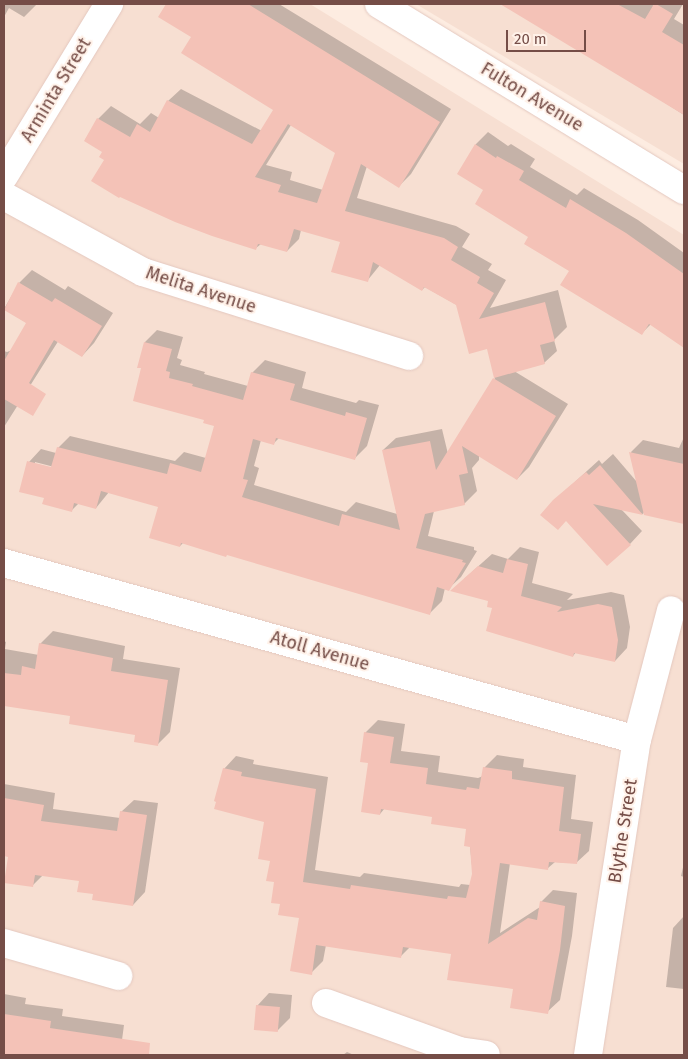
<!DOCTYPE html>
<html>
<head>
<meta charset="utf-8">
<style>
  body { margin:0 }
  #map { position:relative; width:688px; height:1059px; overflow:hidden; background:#fdece1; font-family:"Fira Sans",sans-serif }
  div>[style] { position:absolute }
  .residential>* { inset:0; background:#f7dfd2 }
  .shadow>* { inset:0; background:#0003 }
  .building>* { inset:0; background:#f4c2b7; transform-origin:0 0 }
  .roads { filter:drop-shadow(0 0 1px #e4c8bf) drop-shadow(0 0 1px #e4c8bf) }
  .street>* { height:28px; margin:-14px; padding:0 14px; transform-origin:14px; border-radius:14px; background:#fff }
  span { translate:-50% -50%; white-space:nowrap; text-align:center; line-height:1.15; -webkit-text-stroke:4px #fff1e8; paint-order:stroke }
  .street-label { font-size:18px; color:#754d47 }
  .frame { position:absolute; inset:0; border:5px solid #754d47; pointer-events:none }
  .scale { position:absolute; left:506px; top:30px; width:80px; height:22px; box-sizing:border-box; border:2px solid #754d47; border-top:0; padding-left:6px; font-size:15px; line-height:18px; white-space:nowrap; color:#754d47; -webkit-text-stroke:4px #fff1e8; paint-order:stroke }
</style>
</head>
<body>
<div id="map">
  <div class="residential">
    <i style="clip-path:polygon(4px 4px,310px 4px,684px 235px,684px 1055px,4px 1055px)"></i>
    <i style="clip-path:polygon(416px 4px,684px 4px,684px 164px)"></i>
  </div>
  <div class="shadow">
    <i style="clip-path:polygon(4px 4px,37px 4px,24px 17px,9px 8px,4px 17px)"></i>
    <i style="clip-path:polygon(evenodd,168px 4px,279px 4px,451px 109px,411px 174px,399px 186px,367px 166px,357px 198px,456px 226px,470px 234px,462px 247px,492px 264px,488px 270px,506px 280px,490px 308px,558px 290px,567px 327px,554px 340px,557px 351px,544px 363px,514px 371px,568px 404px,529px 467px,517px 479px,479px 455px,479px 460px,472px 468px,477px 491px,464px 504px,434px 511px,428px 536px,474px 547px,474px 550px,477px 551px,461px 577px,448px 589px,445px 588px,442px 601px,429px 614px,227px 554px,183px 543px,180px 546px,159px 506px,109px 492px,96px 508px,79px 503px,71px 511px,45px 497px,29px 462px,41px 449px,56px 453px,58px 448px,70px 436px,175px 461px,184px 452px,206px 458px,215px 425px,143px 367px,145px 342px,157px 330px,183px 337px,177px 358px,182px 360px,180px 365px,205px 372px,204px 374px,248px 386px,252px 373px,265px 360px,306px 372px,302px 388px,356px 403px,359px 400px,379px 405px,367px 446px,354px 459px,279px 438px,273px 444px,261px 440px,254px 466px,259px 468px,254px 485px,346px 512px,356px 502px,397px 514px,383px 450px,396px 438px,442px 429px,448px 454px,495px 378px,488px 348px,457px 305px,425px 287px,422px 290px,380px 265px,367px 281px,341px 241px,301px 230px,299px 239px,287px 251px,261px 244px,256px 248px,106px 160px,104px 152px,85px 140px,98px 119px,111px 106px,140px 124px,151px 113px,159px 118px,168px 101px,181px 89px,262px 131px,275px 110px,192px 36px,160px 17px,168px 4px,291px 125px,337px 152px,323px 190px,290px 180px,292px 172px,266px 165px,291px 125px,168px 4px,35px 462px,58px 468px,57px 470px,35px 464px,35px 462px)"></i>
    <i style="clip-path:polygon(502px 4px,651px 4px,654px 6px,656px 4px,683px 4px,674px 19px,684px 25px,684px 115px,608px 66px)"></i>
    <i style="clip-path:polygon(488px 132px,508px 146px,511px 144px,535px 159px,530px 167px,577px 195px,584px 188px,638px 220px,684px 253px,684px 347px,651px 324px,641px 334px,530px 236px,485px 190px,459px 174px,476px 144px)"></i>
    <i style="clip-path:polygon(32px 270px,65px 290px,68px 286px,113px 313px,94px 343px,82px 356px,64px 332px,4px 427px,4px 351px,7px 352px,12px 350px,27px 323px,4px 309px,19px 283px)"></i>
    <i style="clip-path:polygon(684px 437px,684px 523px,645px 514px,644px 512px,643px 514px,621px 509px,642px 531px,630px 544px,554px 501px,599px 460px,602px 464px,613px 454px,637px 482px,631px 452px,643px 440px,679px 448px)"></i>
    <i style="clip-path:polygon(520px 547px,539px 552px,532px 583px,573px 594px,567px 600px,611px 592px,624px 595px,630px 627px,627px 648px,615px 661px,576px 652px,573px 656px,494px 607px,490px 600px,464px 579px,492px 554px,508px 559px)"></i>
    <i style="clip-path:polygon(53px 631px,125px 646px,123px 659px,180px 668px,170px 732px,157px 745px,137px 734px,71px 715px,4px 705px,4px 641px,6px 642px,5px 649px,39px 655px,40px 644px)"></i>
    <i style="clip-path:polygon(378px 720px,405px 724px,401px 751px,440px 756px,438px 772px,478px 778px,483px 776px,484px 768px,497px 755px,524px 759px,523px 767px,576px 775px,571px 819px,593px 822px,589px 851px,576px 863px,555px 862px,548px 868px,510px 863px,500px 933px,540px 907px,541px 902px,553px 890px,577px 893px,572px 936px,560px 1000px,547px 1012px,515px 988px,452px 953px,410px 947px,401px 956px,326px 945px,323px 961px,311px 973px,300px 917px,281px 903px,271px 860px,266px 821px,224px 769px,236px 756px,254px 760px,253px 764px,328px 777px,315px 870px,360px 877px,364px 873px,459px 887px,461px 884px,470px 885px,473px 875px,468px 828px,433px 816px,385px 808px,380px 814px,365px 733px)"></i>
    <i style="clip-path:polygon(4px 784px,55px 793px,53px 809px,120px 818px,121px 812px,134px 800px,158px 803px,145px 892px,133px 905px,94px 893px,80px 880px,43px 875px,32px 886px,9px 856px,4px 855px)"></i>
    <i style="clip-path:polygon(684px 863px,684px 877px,681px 876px)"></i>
    <i style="clip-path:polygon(684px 916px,684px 989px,666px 987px,673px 928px)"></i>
    <i style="clip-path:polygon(269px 993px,292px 995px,290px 1018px,277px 1031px,257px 1006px)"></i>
    <i style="clip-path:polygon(4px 994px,26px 998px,25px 1004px,63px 1009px,62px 1016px,124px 1025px,120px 1055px,4px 1055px)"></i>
    <i style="clip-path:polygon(347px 1052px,354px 1055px,343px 1055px)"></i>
  </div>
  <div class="building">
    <i style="clip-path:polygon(evenodd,166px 4px,248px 4px,440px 122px,399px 188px,361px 164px,345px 211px,444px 238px,458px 247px,451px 260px,480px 277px,477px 283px,494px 293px,479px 319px,545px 302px,555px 341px,540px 345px,545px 364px,494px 378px,487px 349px,469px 354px,456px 305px,424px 287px,422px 291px,373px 262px,368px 282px,331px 272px,340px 242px,294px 229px,287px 252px,258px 244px,256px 250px,212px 236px,175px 222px,120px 197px,119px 198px,91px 181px,104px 160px,99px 157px,102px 152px,84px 141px,97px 118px,130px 137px,137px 124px,150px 132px,167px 100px,252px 144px,273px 110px,181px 53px,191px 37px,158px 17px,166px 4px,288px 124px,335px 153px,317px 203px,278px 192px,281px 185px,255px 177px,288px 124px)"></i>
    <i style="clip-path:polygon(500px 4px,617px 4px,645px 19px,654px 4px,656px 4px,673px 14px,662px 32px,684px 45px,684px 115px)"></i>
    <i style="clip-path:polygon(475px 144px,496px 158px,497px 156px,524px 171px,519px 180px,566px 208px,570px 199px,626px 233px,684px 274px,684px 348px,649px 324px,642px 335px,560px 285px,569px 271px,524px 244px,528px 237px,475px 204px,483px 190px,457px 174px)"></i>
    <i style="clip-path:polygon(18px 282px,52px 302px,55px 298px,102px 326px,82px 357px,54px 340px,29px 383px,46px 394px,33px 416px,4px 399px,4px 361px,26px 323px,4px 310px)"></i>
    <i style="clip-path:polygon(144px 342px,172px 349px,166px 371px,170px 372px,169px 378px,193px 384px,192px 386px,243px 400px,251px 372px,295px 384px,290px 400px,345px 416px,346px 412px,367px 418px,355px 460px,276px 438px,274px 445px,253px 439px,243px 479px,248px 480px,242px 497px,339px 526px,342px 514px,400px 530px,382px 450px,430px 441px,436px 470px,493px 378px,556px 416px,517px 480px,462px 446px,468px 473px,459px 475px,465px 505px,425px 514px,416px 548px,463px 560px,462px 562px,466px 563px,449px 591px,437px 587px,430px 615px,227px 555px,226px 557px,181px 543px,180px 547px,149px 538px,158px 507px,101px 491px,96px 509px,74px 503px,72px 512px,42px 504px,44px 498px,19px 492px,27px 461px,51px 467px,57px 447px,167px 474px,170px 463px,201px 472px,214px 426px,203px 423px,204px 420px,133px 401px,141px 368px,137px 368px)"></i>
    <i style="clip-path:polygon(629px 452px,684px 464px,684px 524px,644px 515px)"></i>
    <i style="clip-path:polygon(600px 465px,643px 515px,593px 504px,631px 545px,607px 566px,566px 521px,558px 530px,540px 515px,553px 500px,586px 472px,589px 475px)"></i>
    <i style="clip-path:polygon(507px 559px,528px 564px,521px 596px,562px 607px,557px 612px,598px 604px,612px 607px,618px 640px,615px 662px,574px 653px,573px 657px,486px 631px,492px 608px,487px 607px,488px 601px,450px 591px,478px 566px,503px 573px)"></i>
    <i style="clip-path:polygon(39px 643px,113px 658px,111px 671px,168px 680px,158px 746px,134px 742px,135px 735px,69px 724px,70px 716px,4px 706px,4px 673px,21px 675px,22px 666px,35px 669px)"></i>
    <i style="clip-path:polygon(364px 732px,394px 737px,390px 763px,428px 768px,426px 784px,466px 790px,467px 787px,479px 789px,483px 767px,512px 771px,512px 779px,564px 787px,559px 831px,581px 834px,577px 864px,549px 862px,548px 870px,500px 863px,488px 944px,528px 918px,537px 920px,540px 901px,565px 906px,560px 950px,548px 1014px,510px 1008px,513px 989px,447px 980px,451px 954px,403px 947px,401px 958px,316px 945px,312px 975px,290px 971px,299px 918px,278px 915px,280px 904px,271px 903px,274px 882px,266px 881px,270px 861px,258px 859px,264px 822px,214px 809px,216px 802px,214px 801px,223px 768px,242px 772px,241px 776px,316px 789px,303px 882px,350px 889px,351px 885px,447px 899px,448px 896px,466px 898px,472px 874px,470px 847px,464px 846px,466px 829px,431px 824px,432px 817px,381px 809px,380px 815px,361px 812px,368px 763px,360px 762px)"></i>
    <i style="clip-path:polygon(4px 798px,44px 805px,41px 821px,117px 831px,120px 811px,147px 815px,133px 906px,92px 900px,93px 894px,77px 892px,79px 881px,35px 875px,33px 887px,4px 883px,8px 857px,4px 856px)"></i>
    <i style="left:256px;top:1005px;width:24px;height:25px;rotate:5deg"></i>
    <i style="clip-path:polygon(4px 1014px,51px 1021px,50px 1028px,150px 1043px,149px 1055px,4px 1055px)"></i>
  </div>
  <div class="roads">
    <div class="street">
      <i style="left:379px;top:4px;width:357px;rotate:31.4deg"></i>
      <i style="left:4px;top:176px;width:202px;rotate:-58.6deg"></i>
      <i style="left:4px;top:196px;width:158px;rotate:28.7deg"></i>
      <i style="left:143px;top:272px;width:279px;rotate:17.5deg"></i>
      <i style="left:4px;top:563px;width:657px;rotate:15.62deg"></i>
      <i style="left:4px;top:943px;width:119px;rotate:16.1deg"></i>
      <i style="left:326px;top:1003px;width:141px;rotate:19.8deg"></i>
      <i style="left:459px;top:1051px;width:27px;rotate:8deg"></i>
      <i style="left:588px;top:1055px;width:319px;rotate:-81.2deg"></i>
      <i style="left:637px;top:740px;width:134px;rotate:-75.3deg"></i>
    </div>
  </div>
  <div class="street-label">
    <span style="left:56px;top:90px;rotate:-59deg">Arminta Street</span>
    <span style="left:532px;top:97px;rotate:31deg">Fulton Avenue</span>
    <span style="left:201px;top:290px;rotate:18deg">Melita Avenue</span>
    <span style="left:320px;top:651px;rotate:16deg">Atoll Avenue</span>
    <span style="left:623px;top:831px;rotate:-81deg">Blythe Street</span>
  </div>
  <div class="frame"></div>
  <div class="scale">20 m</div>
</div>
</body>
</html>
